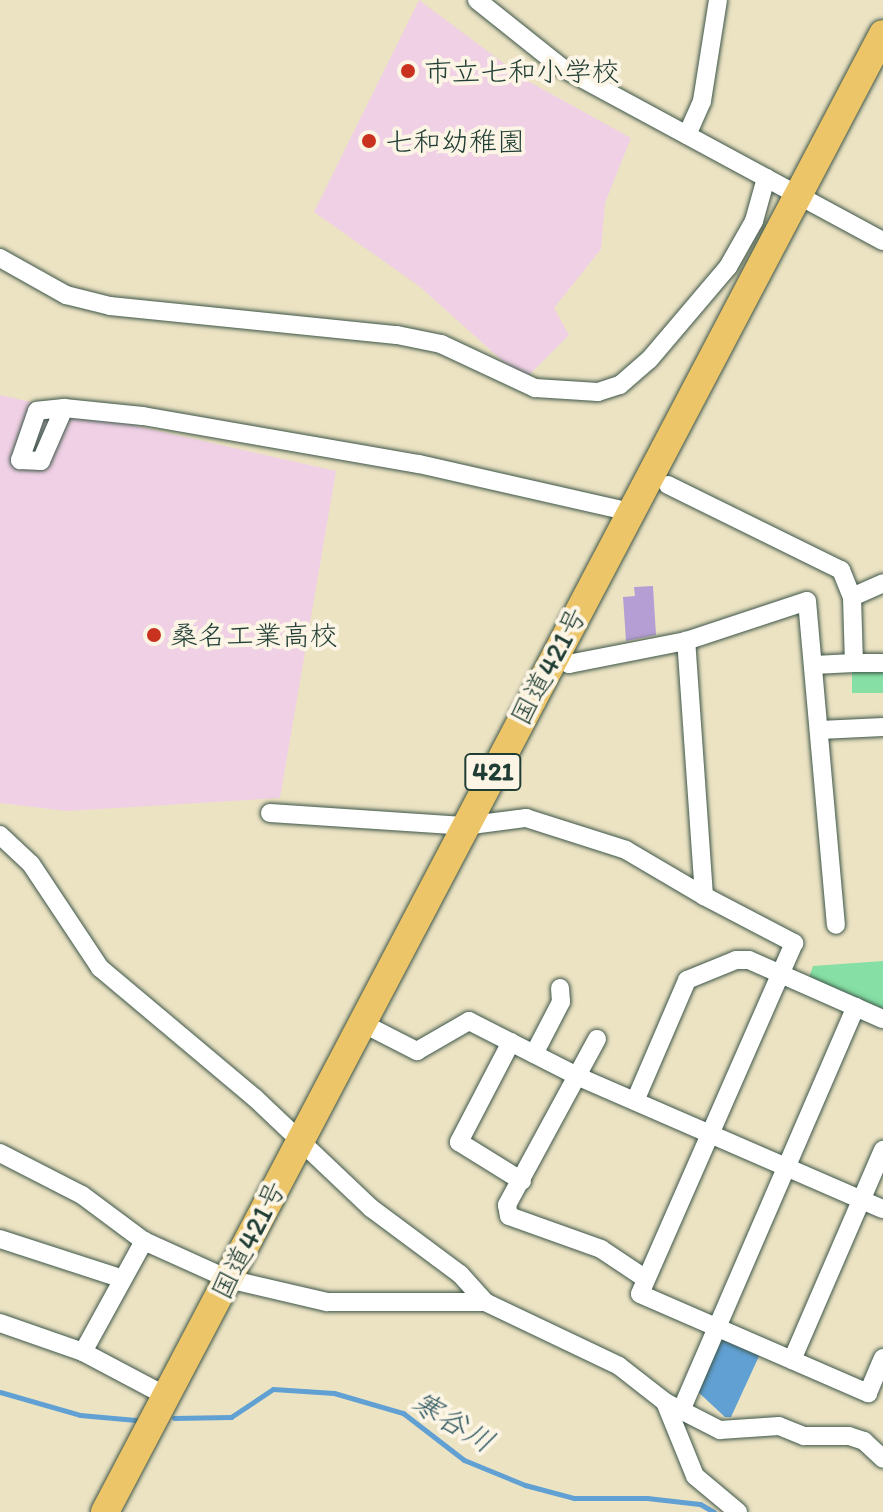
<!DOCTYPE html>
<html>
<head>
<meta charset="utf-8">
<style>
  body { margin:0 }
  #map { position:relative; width:883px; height:1512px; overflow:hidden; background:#ece3c3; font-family:Itim,"Klee One",sans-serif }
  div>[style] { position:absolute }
  .built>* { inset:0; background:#f0d0e5 }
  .green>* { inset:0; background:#86dfa4; transform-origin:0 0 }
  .water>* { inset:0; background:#61a0d3 }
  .stream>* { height:5px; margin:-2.5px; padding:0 2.5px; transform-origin:2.5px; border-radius:2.5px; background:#61a0d3 }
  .building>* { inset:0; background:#b59ed4 }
  .roads { filter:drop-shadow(0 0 2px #3e5649) drop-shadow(0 0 2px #3e5649) }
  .minor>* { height:18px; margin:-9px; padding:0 9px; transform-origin:9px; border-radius:9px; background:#fff }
  .highway>* { height:28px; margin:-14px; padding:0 14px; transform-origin:14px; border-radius:14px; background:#edc569 }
  .dots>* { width:22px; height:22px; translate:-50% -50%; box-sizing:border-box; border:4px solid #fcf5e5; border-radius:50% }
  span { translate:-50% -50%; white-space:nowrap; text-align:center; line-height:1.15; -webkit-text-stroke:8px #fcf5e5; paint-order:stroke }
  .shield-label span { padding:2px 6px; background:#fcf5e5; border:2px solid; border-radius:6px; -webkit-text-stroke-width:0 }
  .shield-label { font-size:26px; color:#1f3d34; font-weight:700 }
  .poi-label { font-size:28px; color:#1f3d34 }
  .left { translate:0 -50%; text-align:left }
  .street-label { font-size:28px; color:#1f3d34 }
  .water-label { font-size:30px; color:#335b64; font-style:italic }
</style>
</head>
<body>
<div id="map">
  <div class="built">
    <i style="clip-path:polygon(419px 0,526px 80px,631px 138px,605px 203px,601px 249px,554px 308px,569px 335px,524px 380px,419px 286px,314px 212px)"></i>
    <i style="clip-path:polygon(0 395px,336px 471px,280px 798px,67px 811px,0 803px)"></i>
  </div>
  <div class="green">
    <i style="left:852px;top:669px;width:31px;height:24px"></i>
    <i style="clip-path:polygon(883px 961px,883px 1009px,809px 977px,813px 966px)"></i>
  </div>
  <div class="water">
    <i style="clip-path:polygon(725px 1338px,760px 1354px,731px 1417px,725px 1417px,697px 1391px,718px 1340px)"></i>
  </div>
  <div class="stream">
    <i style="left:0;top:1392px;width:83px;rotate:16deg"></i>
    <i style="left:80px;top:1415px;width:56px;rotate:5.1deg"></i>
    <i style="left:174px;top:1418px;width:57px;rotate:-1deg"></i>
    <i style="left:231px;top:1417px;width:50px;rotate:-33.7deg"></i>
    <i style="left:273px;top:1389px;width:61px;rotate:3.8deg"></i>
    <i style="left:334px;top:1393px;width:72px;rotate:16.2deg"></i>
    <i style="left:403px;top:1413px;width:77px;rotate:37.6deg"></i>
    <i style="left:464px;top:1460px;width:66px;rotate:22.3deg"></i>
    <i style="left:525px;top:1485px;width:51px;rotate:14.9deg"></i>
    <i style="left:574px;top:1498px;width:73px"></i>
    <i style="left:647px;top:1498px;width:53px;rotate:6.5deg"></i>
    <i style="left:700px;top:1504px;width:16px;rotate:30deg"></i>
  </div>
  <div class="building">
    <i style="clip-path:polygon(653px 586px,656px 635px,626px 641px,623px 597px,635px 596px,634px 587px)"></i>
  </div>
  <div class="roads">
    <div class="minor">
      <i style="left:477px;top:0;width:107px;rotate:38.6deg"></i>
      <i style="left:561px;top:67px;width:366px;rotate:28.4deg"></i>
      <i style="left:687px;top:135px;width:37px;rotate:-66deg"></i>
      <i style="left:702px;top:101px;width:102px;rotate:-81deg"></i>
      <i style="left:0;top:258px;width:76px;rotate:29.3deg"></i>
      <i style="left:66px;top:295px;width:45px;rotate:14deg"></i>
      <i style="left:110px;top:306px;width:288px;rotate:5.8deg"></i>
      <i style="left:397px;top:335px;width:45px;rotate:11.6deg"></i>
      <i style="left:441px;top:344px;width:104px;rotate:25.1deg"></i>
      <i style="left:535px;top:388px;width:63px;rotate:3.6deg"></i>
      <i style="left:598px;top:392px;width:23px;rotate:-18deg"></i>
      <i style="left:620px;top:385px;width:38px;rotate:-41deg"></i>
      <i style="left:649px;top:360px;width:122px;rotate:-49.7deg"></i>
      <i style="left:728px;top:267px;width:53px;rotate:-60.5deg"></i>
      <i style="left:754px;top:221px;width:45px;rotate:-74.4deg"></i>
      <i style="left:64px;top:408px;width:27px;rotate:174deg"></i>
      <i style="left:37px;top:411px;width:52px;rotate:109.1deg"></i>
      <i style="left:20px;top:460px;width:21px;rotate:3deg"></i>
      <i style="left:41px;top:461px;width:58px;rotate:-66.5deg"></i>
      <i style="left:64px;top:408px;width:79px;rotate:5.8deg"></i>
      <i style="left:143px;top:416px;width:280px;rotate:9.9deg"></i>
      <i style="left:419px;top:464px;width:216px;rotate:12.8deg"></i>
      <i style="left:668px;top:485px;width:193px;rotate:26.2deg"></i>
      <i style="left:841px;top:570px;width:29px;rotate:68deg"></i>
      <i style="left:852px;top:597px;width:66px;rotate:88.3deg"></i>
      <i style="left:854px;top:663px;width:29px"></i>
      <i style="left:852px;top:597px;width:34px;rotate:-24deg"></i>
      <i style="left:686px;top:641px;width:127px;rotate:-18.3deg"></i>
      <i style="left:807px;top:601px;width:325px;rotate:84.9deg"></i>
      <i style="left:814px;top:665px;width:40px;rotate:-2.9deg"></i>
      <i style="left:820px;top:730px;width:63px;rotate:-2.7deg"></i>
      <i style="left:270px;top:813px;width:194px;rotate:3.8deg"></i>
      <i style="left:464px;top:826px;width:63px;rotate:-7.4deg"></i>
      <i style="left:526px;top:818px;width:105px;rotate:17.7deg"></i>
      <i style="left:626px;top:850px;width:91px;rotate:30.5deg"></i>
      <i style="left:704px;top:896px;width:256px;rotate:-94deg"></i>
      <i style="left:686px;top:641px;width:119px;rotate:168.9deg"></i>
      <i style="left:569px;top:664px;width:17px;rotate:-144deg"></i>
      <i style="left:0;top:835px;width:42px;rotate:43.1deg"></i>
      <i style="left:31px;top:864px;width:125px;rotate:56.4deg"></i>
      <i style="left:100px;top:968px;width:202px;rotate:40deg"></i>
      <i style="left:255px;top:1098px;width:160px;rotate:43.5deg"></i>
      <i style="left:371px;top:1208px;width:111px;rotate:36.6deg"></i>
      <i style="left:460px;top:1274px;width:38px;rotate:48deg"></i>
      <i style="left:485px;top:1302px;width:148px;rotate:25.5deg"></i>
      <i style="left:619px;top:1366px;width:58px;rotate:38deg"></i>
      <i style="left:665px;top:1402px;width:62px;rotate:27deg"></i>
      <i style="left:720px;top:1430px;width:59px;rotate:-3.9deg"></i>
      <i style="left:779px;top:1426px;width:27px;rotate:22deg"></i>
      <i style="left:804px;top:1436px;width:45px"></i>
      <i style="left:849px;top:1436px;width:16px;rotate:18deg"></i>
      <i style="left:864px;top:1441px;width:26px;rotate:43deg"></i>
      <i style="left:704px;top:896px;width:102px;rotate:27.6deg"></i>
      <i style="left:794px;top:943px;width:383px;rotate:113.7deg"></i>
      <i style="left:640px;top:1294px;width:249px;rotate:23.5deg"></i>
      <i style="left:868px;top:1393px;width:38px;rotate:-67deg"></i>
      <i style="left:362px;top:1023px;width:62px;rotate:27deg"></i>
      <i style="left:417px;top:1051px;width:60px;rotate:-30deg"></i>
      <i style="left:469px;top:1021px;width:123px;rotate:27deg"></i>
      <i style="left:579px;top:1077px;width:331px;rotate:23.5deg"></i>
      <i style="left:597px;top:1039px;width:189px;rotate:118.5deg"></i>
      <i style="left:507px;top:1205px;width:11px;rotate:80deg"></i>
      <i style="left:509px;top:1216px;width:98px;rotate:19.7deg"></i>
      <i style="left:601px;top:1249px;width:54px;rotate:33.7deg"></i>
      <i style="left:511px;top:1042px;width:113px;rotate:117.5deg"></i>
      <i style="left:459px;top:1142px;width:74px;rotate:31.8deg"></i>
      <i style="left:534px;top:1054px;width:59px;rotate:-62.6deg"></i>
      <i style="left:561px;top:1002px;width:14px;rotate:-94deg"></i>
      <i style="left:635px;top:1101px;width:132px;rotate:-66.7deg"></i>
      <i style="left:687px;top:980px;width:53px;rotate:-22.2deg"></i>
      <i style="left:736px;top:960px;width:13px"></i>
      <i style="left:749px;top:960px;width:146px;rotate:23.8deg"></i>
      <i style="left:0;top:1153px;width:92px;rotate:27.1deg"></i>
      <i style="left:82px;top:1195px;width:77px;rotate:36.6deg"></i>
      <i style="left:144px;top:1241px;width:92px;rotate:24.3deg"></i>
      <i style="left:228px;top:1279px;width:102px;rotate:13.1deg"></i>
      <i style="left:327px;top:1302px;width:158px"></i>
      <i style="left:0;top:1239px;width:129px;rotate:18deg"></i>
      <i style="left:0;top:1323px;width:88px;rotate:19.3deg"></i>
      <i style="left:83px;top:1352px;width:94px;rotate:27.9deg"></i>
      <i style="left:83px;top:1352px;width:127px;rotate:-61.2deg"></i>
      <i style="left:792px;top:1360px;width:229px;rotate:-66.6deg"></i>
      <i style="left:665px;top:1402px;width:80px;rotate:67.9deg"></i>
      <i style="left:695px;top:1476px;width:56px;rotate:39.9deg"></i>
      <i style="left:683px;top:1406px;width:435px;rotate:-66.6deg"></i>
    </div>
    <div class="highway">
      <i style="left:105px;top:1512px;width:1670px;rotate:-62.24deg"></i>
    </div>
  </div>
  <div class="dots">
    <i style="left:408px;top:71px;background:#c8321e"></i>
    <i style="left:369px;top:141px;background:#c8321e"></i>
    <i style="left:154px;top:635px;background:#c8321e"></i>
  </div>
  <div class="shield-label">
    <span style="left:493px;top:772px">421</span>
  </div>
  <div class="poi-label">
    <span class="left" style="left:424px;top:71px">市立七和小学校</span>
    <span class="left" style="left:385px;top:141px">七和幼稚園</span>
    <span class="left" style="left:170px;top:635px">桑名工業高校</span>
  </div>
  <div class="street-label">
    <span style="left:548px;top:666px;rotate:-62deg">国道421号</span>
    <span style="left:248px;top:1240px;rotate:-63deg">国道421号</span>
  </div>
  <div class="water-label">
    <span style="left:453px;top:1422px;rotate:31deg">寒谷川</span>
  </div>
</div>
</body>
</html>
